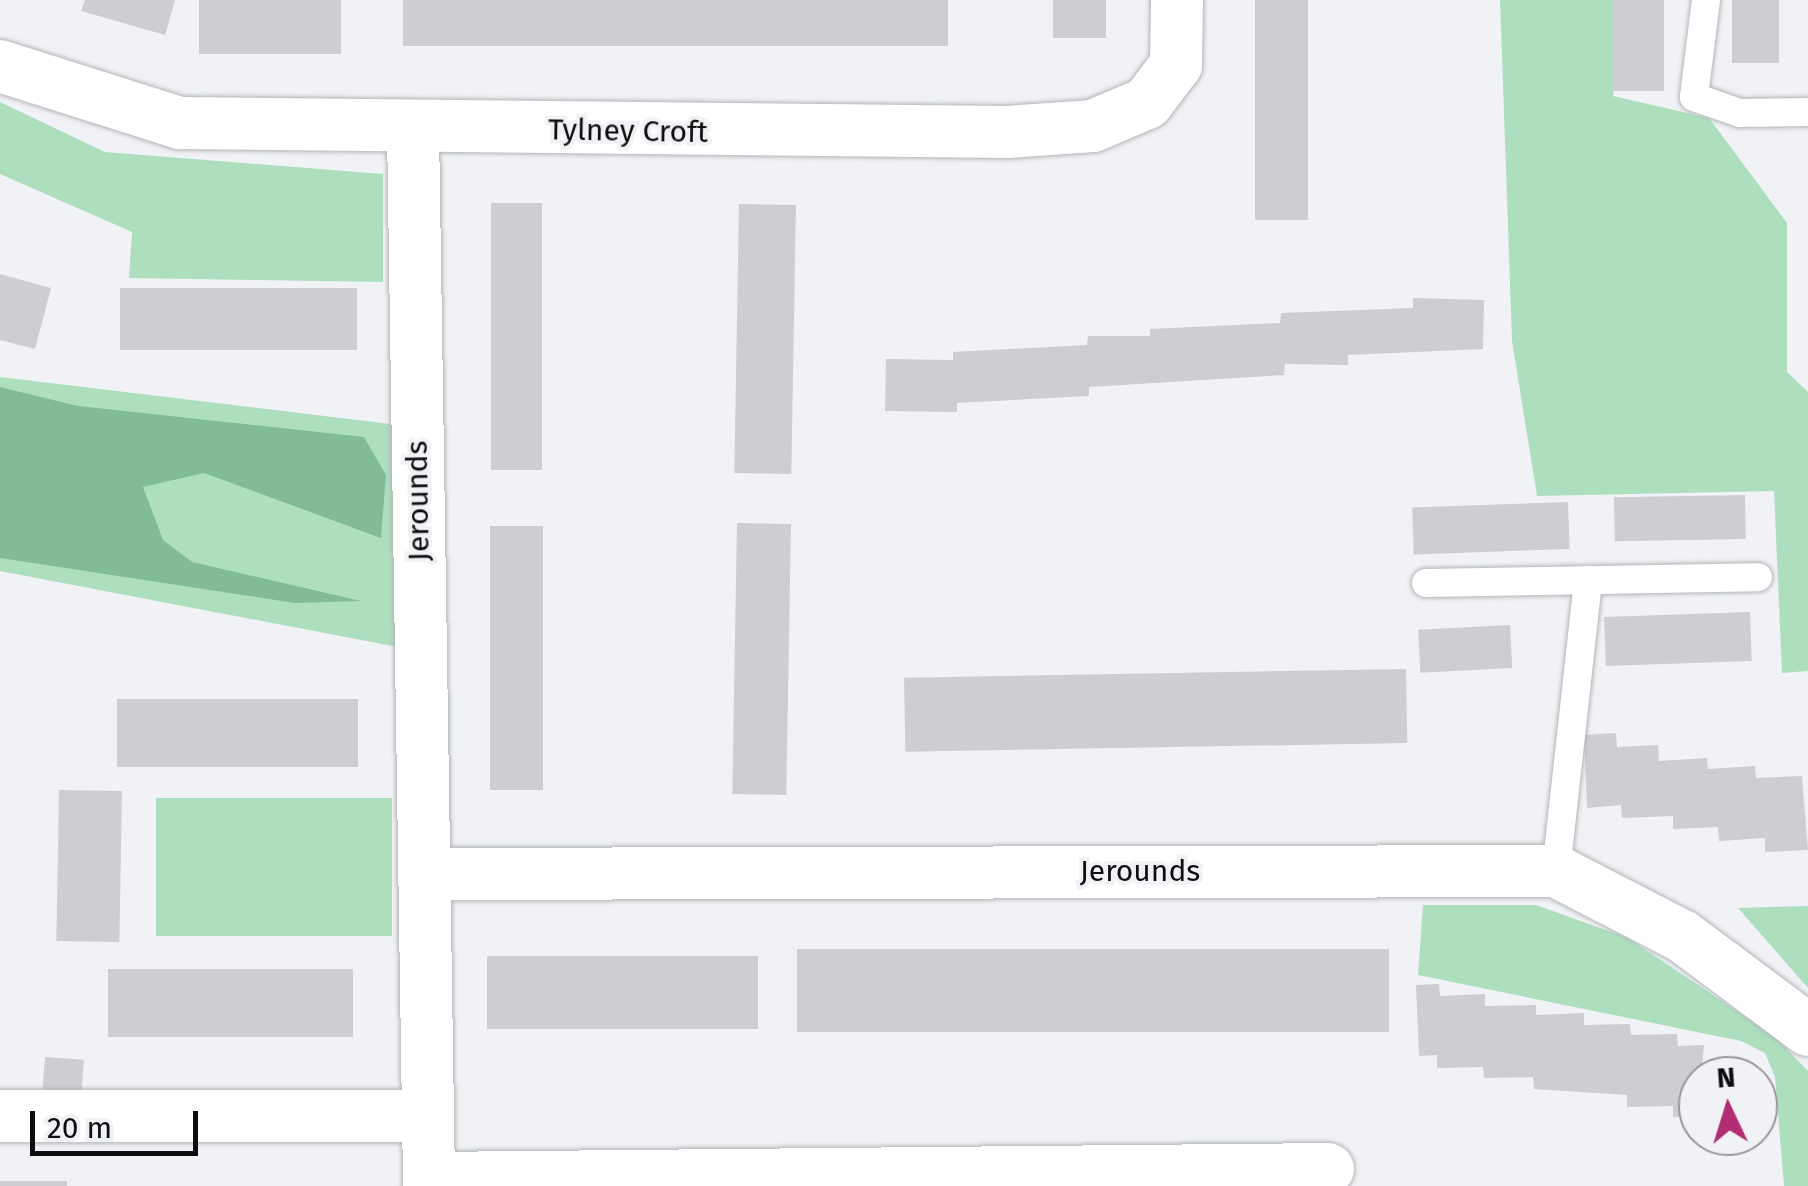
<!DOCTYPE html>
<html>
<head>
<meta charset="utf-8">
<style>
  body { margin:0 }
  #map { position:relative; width:1808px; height:1186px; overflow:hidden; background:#f1f2f5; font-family:"Fira Sans",sans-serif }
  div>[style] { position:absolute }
  .green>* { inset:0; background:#addfbf; transform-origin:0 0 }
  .forest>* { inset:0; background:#82bb98 }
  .building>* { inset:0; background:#cecdd1; transform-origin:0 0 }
  .roads { filter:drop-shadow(0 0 2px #b3b5b8) drop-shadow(0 0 2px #b3b5b8) }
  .lane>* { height:28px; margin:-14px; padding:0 14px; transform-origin:14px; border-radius:14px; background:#fff }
  .street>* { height:52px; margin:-26px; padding:0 26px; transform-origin:26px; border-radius:26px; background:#fff }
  span { translate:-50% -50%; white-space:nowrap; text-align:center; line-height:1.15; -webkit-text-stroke:8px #f1f2f5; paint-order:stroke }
  .street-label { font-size:30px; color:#0e0e0f }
  .north { position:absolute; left:1678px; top:1056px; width:100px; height:100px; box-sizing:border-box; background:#f1f2f5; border:2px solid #969799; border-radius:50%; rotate:356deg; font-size:28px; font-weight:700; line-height:40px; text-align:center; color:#0e0e0f }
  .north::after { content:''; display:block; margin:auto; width:35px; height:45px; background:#b32d72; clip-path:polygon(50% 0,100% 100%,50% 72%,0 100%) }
  .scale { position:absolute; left:30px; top:1111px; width:168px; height:45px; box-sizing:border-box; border:5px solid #0e0e0f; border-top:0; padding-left:12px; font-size:30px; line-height:35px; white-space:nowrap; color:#0e0e0f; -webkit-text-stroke:8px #f1f2f5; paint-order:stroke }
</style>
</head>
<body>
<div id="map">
  <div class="green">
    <i style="clip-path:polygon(1500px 0,1629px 0,1613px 96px,1709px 118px,1787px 223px,1787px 372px,1808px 392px,1808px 671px,1782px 673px,1774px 491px,1537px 496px,1512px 341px)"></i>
    <i style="clip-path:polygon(0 102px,105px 152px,383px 174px,383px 282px,129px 278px,132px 232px,0 174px)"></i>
    <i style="clip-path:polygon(0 377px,399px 425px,403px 648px,0 571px)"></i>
    <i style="left:392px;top:798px;width:138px;height:236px;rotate:90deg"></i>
    <i style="clip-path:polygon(1423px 905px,1536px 905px,1628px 938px,1774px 1036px,1808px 1071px,1808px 1186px,1784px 1186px,1775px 1077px,1765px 1053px,1741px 1041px,1418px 975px)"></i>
    <i style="clip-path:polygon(1808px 906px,1808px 988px,1738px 908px)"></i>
  </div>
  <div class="forest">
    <i style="clip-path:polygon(0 387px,78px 406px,364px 437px,386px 475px,381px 538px,204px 473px,143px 487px,163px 540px,192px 562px,361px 601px,295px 603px,0 558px)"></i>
  </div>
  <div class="building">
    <i style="clip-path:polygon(85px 0,175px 0,165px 35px,81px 11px)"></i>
    <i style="left:199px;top:0;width:142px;height:54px"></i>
    <i style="left:403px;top:0;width:545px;height:46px"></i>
    <i style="left:1053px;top:0;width:53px;height:38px"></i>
    <i style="left:1255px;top:0;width:53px;height:220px"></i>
    <i style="left:1613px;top:0;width:51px;height:91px"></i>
    <i style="left:1732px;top:0;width:47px;height:63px"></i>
    <i style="left:491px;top:203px;width:51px;height:267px"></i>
    <i style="left:739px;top:204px;width:57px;height:269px;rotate:1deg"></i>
    <i style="clip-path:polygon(0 274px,51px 288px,35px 349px,0 340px)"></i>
    <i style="left:120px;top:288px;width:237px;height:62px"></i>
    <i style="clip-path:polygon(1413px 298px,1484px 300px,1483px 349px,1348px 355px,1348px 365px,1285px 364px,1284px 375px,1089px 387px,1089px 396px,957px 403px,957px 412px,885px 411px,886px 359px,953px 360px,953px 352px,1087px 345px,1088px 336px,1150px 336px,1150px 329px,1280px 323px,1281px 313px,1413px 308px)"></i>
    <i style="left:1745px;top:495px;width:44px;height:131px;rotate:89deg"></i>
    <i style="left:1568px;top:502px;width:47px;height:156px;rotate:88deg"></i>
    <i style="left:737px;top:523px;width:54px;height:271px;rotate:1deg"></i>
    <i style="left:490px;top:526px;width:53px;height:264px"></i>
    <i style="left:1750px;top:612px;width:49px;height:146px;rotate:88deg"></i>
    <i style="left:1510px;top:625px;width:43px;height:92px;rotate:87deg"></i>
    <i style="left:1406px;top:669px;width:74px;height:502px;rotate:89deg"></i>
    <i style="left:117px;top:699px;width:241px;height:68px"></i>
    <i style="clip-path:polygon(1616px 733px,1617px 747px,1658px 745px,1659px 761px,1707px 758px,1708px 769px,1755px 766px,1756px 778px,1802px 776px,1808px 850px,1765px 852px,1765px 838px,1719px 841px,1718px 827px,1673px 829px,1673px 816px,1622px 818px,1621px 805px,1587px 808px,1584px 735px)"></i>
    <i style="left:59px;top:790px;width:63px;height:151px;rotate:1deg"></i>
    <i style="left:1389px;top:949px;width:83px;height:592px;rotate:90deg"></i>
    <i style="left:758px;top:956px;width:73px;height:271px;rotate:90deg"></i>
    <i style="left:108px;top:969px;width:245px;height:68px"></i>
    <i style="clip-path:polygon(1439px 984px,1440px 996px,1485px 994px,1485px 1006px,1536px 1005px,1536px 1015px,1584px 1013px,1584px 1025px,1630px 1024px,1631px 1035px,1677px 1034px,1678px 1046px,1704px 1045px,1698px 1116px,1673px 1117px,1673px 1106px,1627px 1107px,1627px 1095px,1534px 1089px,1533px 1077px,1484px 1078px,1483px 1067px,1437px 1068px,1437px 1055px,1419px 1056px,1416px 985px)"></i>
    <i style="left:45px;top:1057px;width:39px;height:47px;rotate:4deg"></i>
    <i style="left:0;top:1181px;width:67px;height:5px"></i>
  </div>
  <div class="roads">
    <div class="lane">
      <i style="left:1706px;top:0;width:98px;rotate:97.1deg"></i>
      <i style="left:1694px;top:97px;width:49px;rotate:19.2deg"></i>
      <i style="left:1740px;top:113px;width:68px;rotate:-0.8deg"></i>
      <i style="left:1426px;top:583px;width:332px;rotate:-1deg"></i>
      <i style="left:1556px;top:871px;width:293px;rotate:-83.7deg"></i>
    </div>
    <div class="street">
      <i style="left:0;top:66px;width:189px;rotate:17.6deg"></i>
      <i style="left:180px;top:123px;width:827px;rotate:0.62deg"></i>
      <i style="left:1007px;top:132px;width:86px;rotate:-4deg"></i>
      <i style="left:1093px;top:126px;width:59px;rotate:-23.1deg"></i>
      <i style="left:1147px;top:103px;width:48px;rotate:-52.7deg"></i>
      <i style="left:1176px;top:65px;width:65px;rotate:-89.1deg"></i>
      <i style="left:413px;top:128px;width:1058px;rotate:89.13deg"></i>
      <i style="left:424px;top:874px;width:1132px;rotate:-0.15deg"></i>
      <i style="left:1556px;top:871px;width:142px;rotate:27.3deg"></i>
      <i style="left:1682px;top:936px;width:157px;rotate:36.7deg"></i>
      <i style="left:0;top:1116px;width:428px"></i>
      <i style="left:429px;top:1178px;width:899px;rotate:-0.57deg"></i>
    </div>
  </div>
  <div class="street-label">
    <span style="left:628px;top:131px;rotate:1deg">Tylney Croft</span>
    <span style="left:418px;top:501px;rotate:-91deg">Jerounds</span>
    <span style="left:1140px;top:871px">Jerounds</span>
  </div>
  <div class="north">N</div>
  <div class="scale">20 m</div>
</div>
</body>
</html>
